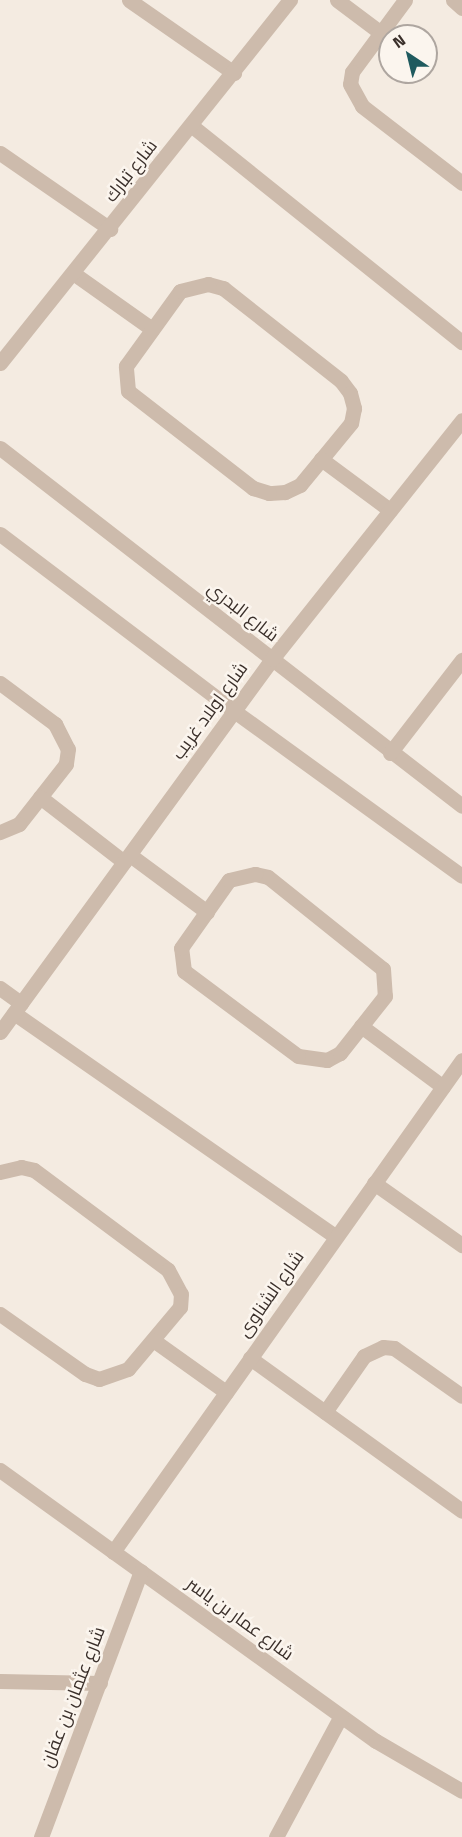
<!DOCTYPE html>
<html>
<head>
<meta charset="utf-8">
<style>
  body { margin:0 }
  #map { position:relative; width:462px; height:1837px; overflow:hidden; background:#f4ebe1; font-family:"Titillium Web",Cairo,sans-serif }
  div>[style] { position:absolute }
  .street>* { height:15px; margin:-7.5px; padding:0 7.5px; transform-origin:7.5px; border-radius:7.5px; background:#cdbbac }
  span { translate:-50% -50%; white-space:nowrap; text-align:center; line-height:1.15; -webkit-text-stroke:5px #fbf5ee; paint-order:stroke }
  .street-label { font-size:18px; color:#3b302b }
  .north { position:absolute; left:378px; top:24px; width:60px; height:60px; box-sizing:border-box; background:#fbf5ee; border:2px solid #aea6a0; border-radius:50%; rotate:325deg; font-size:16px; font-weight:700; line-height:24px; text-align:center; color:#3b302b }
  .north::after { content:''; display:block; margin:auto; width:21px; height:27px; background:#1f5a5e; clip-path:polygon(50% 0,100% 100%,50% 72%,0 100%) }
</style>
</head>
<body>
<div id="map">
  <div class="street">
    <i style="left:129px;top:0;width:128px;rotate:34.8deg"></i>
    <i style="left:337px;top:0;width:55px;rotate:36.9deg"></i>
    <i style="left:405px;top:0;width:89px;rotate:126.4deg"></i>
    <i style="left:352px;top:72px;width:12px;rotate:99deg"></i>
    <i style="left:350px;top:84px;width:25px;rotate:61deg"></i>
    <i style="left:362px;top:106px;width:126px;rotate:37.6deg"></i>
    <i style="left:453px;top:0;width:12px;rotate:42deg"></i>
    <i style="left:192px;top:126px;width:346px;rotate:38.7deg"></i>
    <i style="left:0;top:153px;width:134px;rotate:34.6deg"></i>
    <i style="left:73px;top:273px;width:97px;rotate:35.3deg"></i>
    <i style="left:208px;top:284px;width:16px;rotate:15deg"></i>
    <i style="left:223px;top:288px;width:150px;rotate:38.2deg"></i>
    <i style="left:341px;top:381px;width:15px;rotate:53deg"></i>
    <i style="left:350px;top:393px;width:16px;rotate:75deg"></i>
    <i style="left:354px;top:408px;width:15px;rotate:101deg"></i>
    <i style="left:351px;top:423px;width:80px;rotate:129.4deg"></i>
    <i style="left:300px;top:485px;width:17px;rotate:155deg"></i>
    <i style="left:285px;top:492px;width:16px;rotate:176deg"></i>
    <i style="left:269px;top:493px;width:17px;rotate:-163deg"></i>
    <i style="left:253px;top:488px;width:158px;rotate:-142.2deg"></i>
    <i style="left:128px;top:391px;width:25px;rotate:-95deg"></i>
    <i style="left:126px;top:366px;width:92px;rotate:-54.2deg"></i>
    <i style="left:180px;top:291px;width:29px;rotate:-14deg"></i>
    <i style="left:0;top:363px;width:465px;rotate:-51.4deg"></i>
    <i style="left:0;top:448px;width:584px;rotate:37.77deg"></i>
    <i style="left:321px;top:459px;width:86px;rotate:36.5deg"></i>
    <i style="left:0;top:534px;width:293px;rotate:37.1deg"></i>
    <i style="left:234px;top:711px;width:281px;rotate:35.9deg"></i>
    <i style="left:0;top:683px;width:69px;rotate:36.7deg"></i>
    <i style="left:55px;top:724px;width:28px;rotate:63deg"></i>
    <i style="left:68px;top:749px;width:15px;rotate:98deg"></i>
    <i style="left:66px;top:764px;width:76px;rotate:128.1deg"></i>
    <i style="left:19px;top:824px;width:21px;rotate:157deg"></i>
    <i style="left:390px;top:753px;width:118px;rotate:-52.3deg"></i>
    <i style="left:40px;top:797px;width:106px;rotate:37.7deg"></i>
    <i style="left:130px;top:855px;width:96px;rotate:36.5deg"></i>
    <i style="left:255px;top:874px;width:13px;rotate:13deg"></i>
    <i style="left:268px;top:877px;width:147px;rotate:38.7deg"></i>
    <i style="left:383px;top:969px;width:27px;rotate:86deg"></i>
    <i style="left:385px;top:996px;width:73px;rotate:128.3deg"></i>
    <i style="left:340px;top:1053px;width:15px;rotate:152deg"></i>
    <i style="left:327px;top:1060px;width:29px;rotate:-172deg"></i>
    <i style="left:298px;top:1056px;width:142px;rotate:-143.3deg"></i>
    <i style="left:184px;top:971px;width:23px;rotate:-97deg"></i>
    <i style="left:181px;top:948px;width:83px;rotate:-54.8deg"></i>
    <i style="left:229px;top:880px;width:27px;rotate:-13deg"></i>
    <i style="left:0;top:988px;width:26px;rotate:36deg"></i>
    <i style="left:14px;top:1013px;width:392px;rotate:34.8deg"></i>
    <i style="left:361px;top:1026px;width:102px;rotate:36.6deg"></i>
    <i style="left:0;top:1032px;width:462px;rotate:-53.9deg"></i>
    <i style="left:272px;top:659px;width:305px;rotate:-51.5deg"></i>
    <i style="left:0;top:1172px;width:22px;rotate:-13deg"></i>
    <i style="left:21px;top:1167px;width:13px;rotate:13deg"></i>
    <i style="left:34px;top:1170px;width:167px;rotate:36.7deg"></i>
    <i style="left:168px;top:1270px;width:27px;rotate:62deg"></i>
    <i style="left:181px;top:1294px;width:13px;rotate:94deg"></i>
    <i style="left:180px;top:1307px;width:81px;rotate:130deg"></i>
    <i style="left:128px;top:1369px;width:31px;rotate:161deg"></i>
    <i style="left:99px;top:1379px;width:15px;rotate:-160deg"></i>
    <i style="left:85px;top:1374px;width:104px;rotate:-144.8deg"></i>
    <i style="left:374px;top:1183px;width:108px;rotate:35.2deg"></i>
    <i style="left:153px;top:1340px;width:90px;rotate:35.5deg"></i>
    <i style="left:250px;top:1358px;width:261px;rotate:35.8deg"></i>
    <i style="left:325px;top:1412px;width:68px;rotate:-55.1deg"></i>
    <i style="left:364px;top:1356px;width:21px;rotate:-25deg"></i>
    <i style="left:383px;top:1347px;width:11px;rotate:5deg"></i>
    <i style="left:394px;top:1348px;width:83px;rotate:35.2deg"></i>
    <i style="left:0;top:1470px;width:463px;rotate:35.8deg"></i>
    <i style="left:376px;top:1741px;width:99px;rotate:30.2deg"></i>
    <i style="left:113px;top:1552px;width:603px;rotate:-54.65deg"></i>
    <i style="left:0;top:1681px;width:100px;rotate:1.1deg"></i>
    <i style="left:41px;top:1837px;width:284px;rotate:-69.4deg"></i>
    <i style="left:276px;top:1837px;width:137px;rotate:-61.8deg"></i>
  </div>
  <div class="street-label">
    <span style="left:131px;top:171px;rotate:-52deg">شارع تبارك</span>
    <span style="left:243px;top:612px;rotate:38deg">شارع البدري</span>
    <span style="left:210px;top:711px;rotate:-54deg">شارع اولاد غريب</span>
    <span style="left:271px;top:1294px;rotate:-55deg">شارع الشناوى</span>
    <span style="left:240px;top:1619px;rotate:36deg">شارع عمار بن ياسر</span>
    <span style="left:73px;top:1697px;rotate:-69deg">شارع عثمان بن عفان</span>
  </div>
  <div class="north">N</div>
</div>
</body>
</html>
